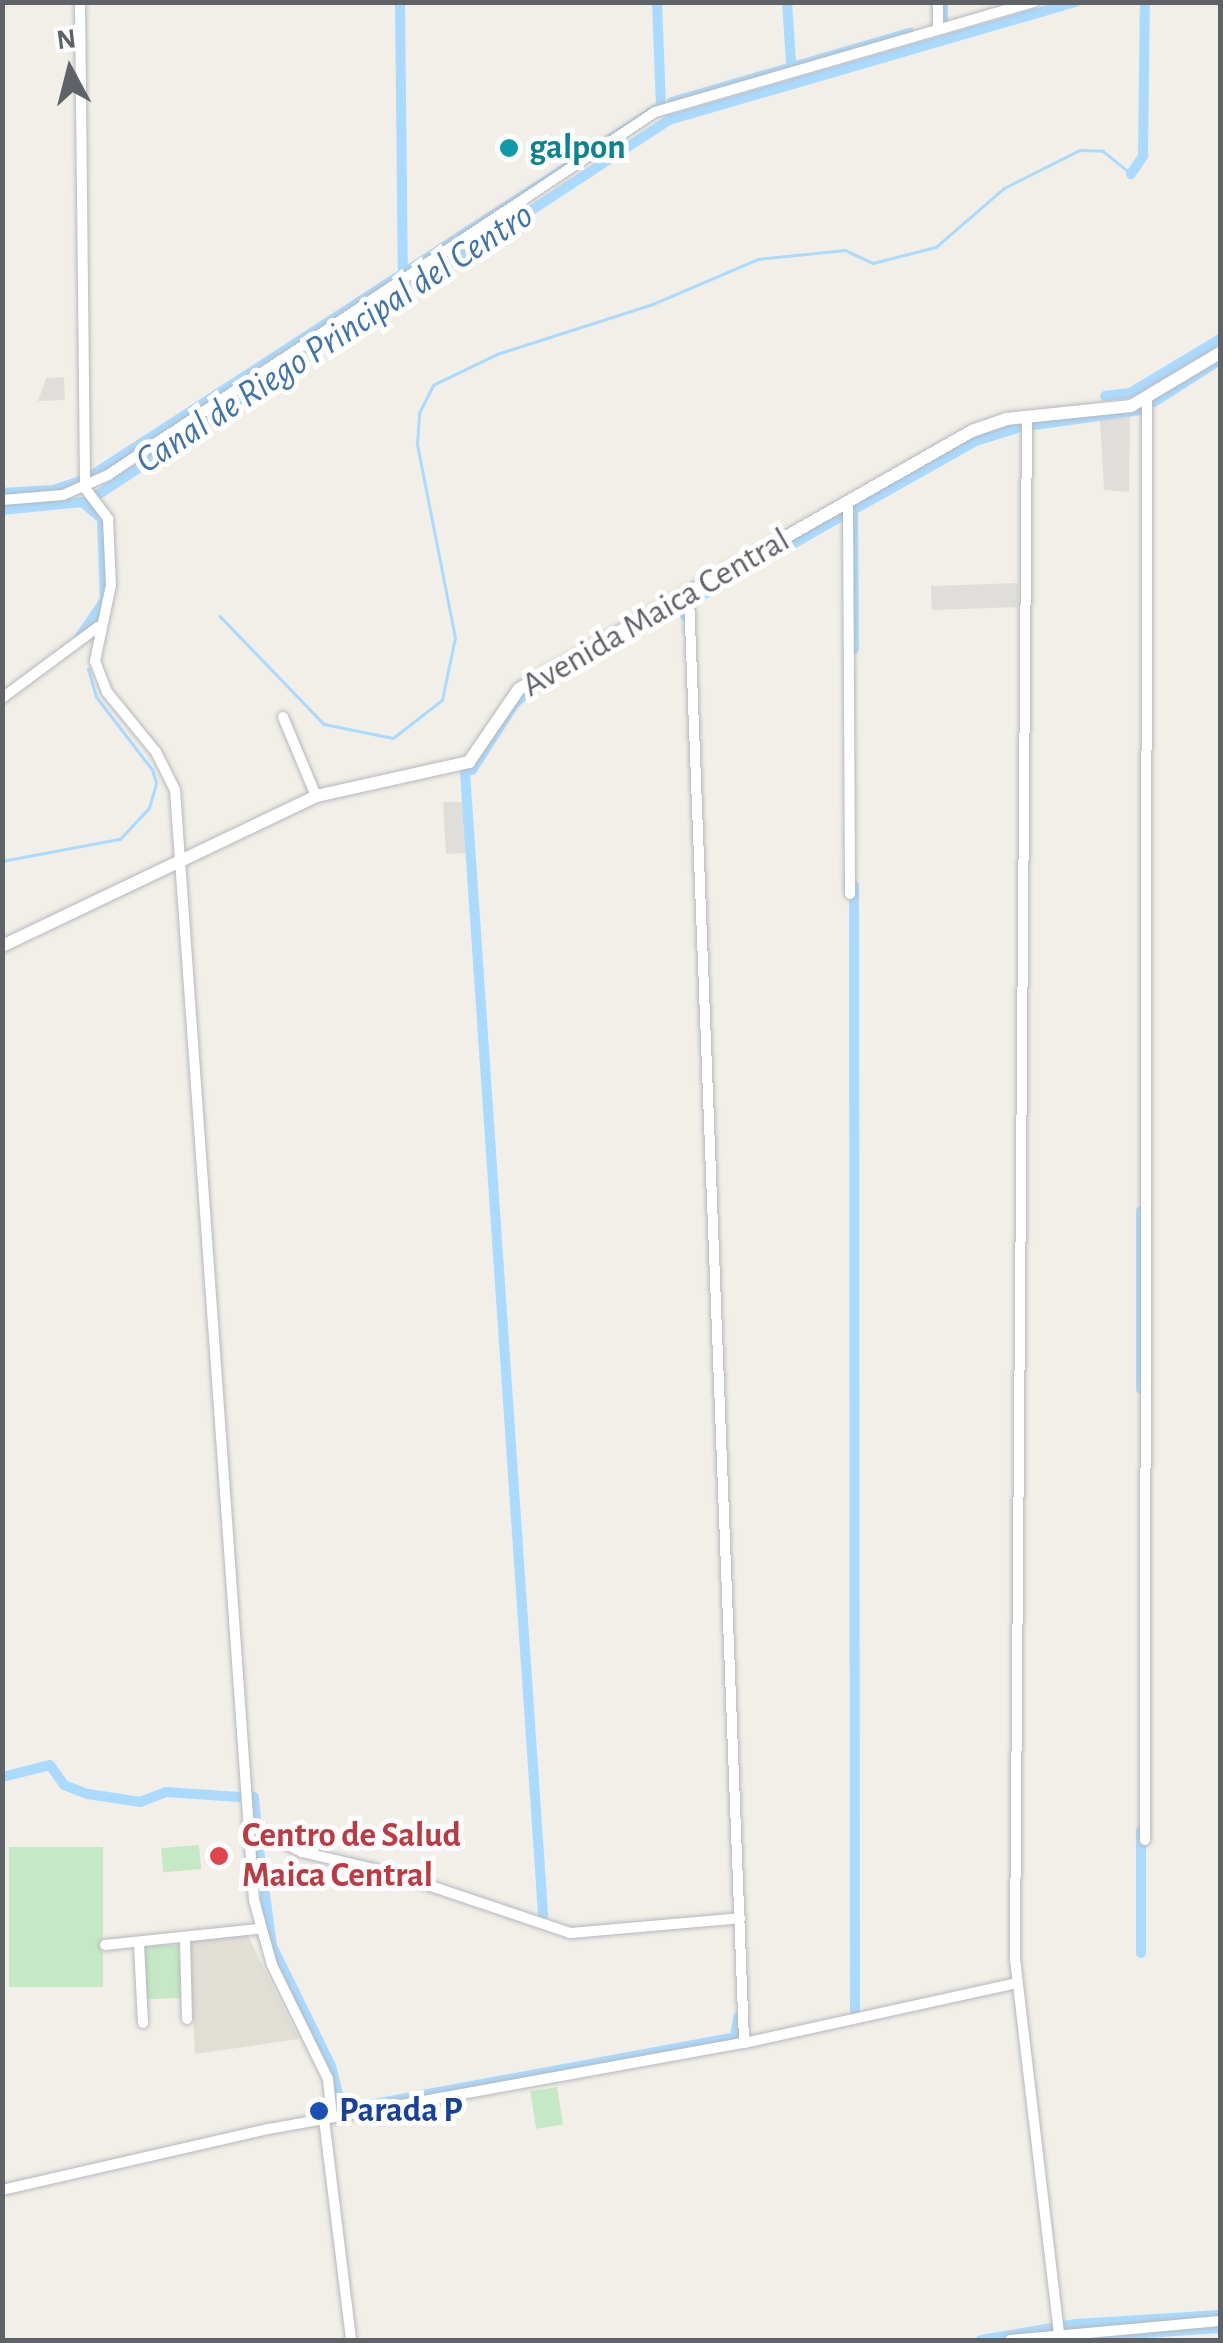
<!DOCTYPE html>
<html>
<head>
<meta charset="utf-8">
<style>
  body { margin:0 }
  #map { position:relative; width:1223px; height:2343px; overflow:hidden; background:#f1efe8; font-family:"Alegreya Sans",sans-serif }
  div>[style] { position:absolute }
  .industrial>* { inset:0; background:#e0deda; transform-origin:0 0 }
  .education>* { inset:0; background:#e1ded6 }
  .green>* { inset:0; background:#c5e8c5; transform-origin:0 0 }
  .stream>* { height:2.5px; margin:-1.25px; padding:0 1.25px; transform-origin:1.25px; border-radius:1.25px; background:#aadaff }
  .canal>* { height:10px; margin:-5px; padding:0 5px; transform-origin:5px; border-radius:5px; background:#aadaff }
  .roads { filter:drop-shadow(0 0 2px #b5b8bc) drop-shadow(0 0 2px #b5b8bc) }
  .minor>* { height:10px; margin:-5px; padding:0 5px; transform-origin:5px; border-radius:5px; background:#fff }
  .tertiary>* { height:12px; margin:-6px; padding:0 6px; transform-origin:6px; border-radius:6px; background:#fff }
  .dots>* { width:28px; height:28px; translate:-50% -50%; box-sizing:border-box; border:5px solid #fff; border-radius:50% }
  span { translate:-50% -50%; white-space:nowrap; text-align:center; line-height:1.15; -webkit-text-stroke:10px #fff; paint-order:stroke }
  .culture-label { font-size:35px; color:#0d838f; font-weight:700 }
  .left { translate:0 -50%; text-align:left }
  .street-label { font-size:35px; color:#5f6368 }
  .health-label { font-size:35px; color:#be3a42; font-weight:700 }
  .transit-label { font-size:35px; color:#164399; font-weight:700 }
  .water-label { font-size:38px; color:#4174aa; font-style:italic }
  .frame { position:absolute; inset:0; border:5px solid #5f6368; pointer-events:none }
  .north { position:absolute; left:20px; top:20px; width:100px; height:100px; -webkit-text-stroke:8px #fff; paint-order:stroke; rotate:353deg; font-size:28px; font-weight:700; line-height:40px; text-align:center; color:#5f6368 }
  .north::after { content:''; display:block; margin:auto; width:35px; height:45px; background:#5f6368; clip-path:polygon(50% 0,100% 100%,50% 72%,0 100%) }
</style>
</head>
<body>
<div id="map">
  <div class="industrial">
    <i style="clip-path:polygon(64px 377px,65px 400px,38px 401px,46px 378px)"></i>
    <i style="clip-path:polygon(1130px 415px,1129px 492px,1104px 490px,1100px 418px)"></i>
    <i style="left:1018px;top:583px;width:24px;height:87px;rotate:88deg"></i>
    <i style="clip-path:polygon(443px 802px,463px 802px,469px 853px,446px 854px)"></i>
  </div>
  <div class="education">
    <i style="clip-path:polygon(247px 1934px,299px 2039px,195px 2054px,189px 1942px)"></i>
  </div>
  <div class="green">
    <i style="left:199px;top:1845px;width:24px;height:38px;rotate:85deg"></i>
    <i style="left:9px;top:1847px;width:94px;height:140px"></i>
    <i style="left:179px;top:1945px;width:53px;height:35px;rotate:88deg"></i>
    <i style="left:557px;top:2087px;width:38px;height:27px;rotate:81deg"></i>
  </div>
  <div class="stream">
    <i style="left:220px;top:616px;width:150px;rotate:46.1deg"></i>
    <i style="left:324px;top:724px;width:70px;rotate:11.5deg"></i>
    <i style="left:393px;top:738px;width:62px;rotate:-37.8deg"></i>
    <i style="left:442px;top:700px;width:63px;rotate:-78.2deg"></i>
    <i style="left:455px;top:638px;width:198px;rotate:-101.1deg"></i>
    <i style="left:417px;top:444px;width:31px;rotate:-86deg"></i>
    <i style="left:419px;top:413px;width:31px;rotate:-63deg"></i>
    <i style="left:433px;top:385px;width:71px;rotate:-25.8deg"></i>
    <i style="left:497px;top:354px;width:164px;rotate:-17.8deg"></i>
    <i style="left:653px;top:304px;width:114px;rotate:-23.2deg"></i>
    <i style="left:758px;top:259px;width:87px;rotate:-5.9deg"></i>
    <i style="left:845px;top:250px;width:31px;rotate:25deg"></i>
    <i style="left:873px;top:263px;width:65px;rotate:-14.3deg"></i>
    <i style="left:936px;top:247px;width:90px;rotate:-40.9deg"></i>
    <i style="left:1004px;top:188px;width:85px;rotate:-26.6deg"></i>
    <i style="left:1080px;top:150px;width:23px;rotate:2deg"></i>
    <i style="left:1103px;top:151px;width:36px;rotate:39deg"></i>
    <i style="left:2px;top:861px;width:120px;rotate:-10.6deg"></i>
    <i style="left:120px;top:839px;width:42px;rotate:-46.9deg"></i>
    <i style="left:149px;top:808px;width:26px;rotate:-74deg"></i>
    <i style="left:156px;top:783px;width:14px;rotate:-107deg"></i>
    <i style="left:152px;top:770px;width:92px;rotate:-127.5deg"></i>
    <i style="left:96px;top:697px;width:29px;rotate:-106deg"></i>
  </div>
  <div class="canal">
    <i style="left:400px;top:2px;width:266px;rotate:89.4deg"></i>
    <i style="left:787px;top:2px;width:61px;rotate:86.2deg"></i>
    <i style="left:943px;top:25px;width:23px;rotate:-90deg"></i>
    <i style="left:672px;top:102px;width:248px;rotate:-16.2deg"></i>
    <i style="left:1131px;top:174px;width:22px;rotate:-56deg"></i>
    <i style="left:1143px;top:156px;width:154px;rotate:-89.3deg"></i>
    <i style="left:1105px;top:396px;width:25px;rotate:-7deg"></i>
    <i style="left:1130px;top:393px;width:105px;rotate:-31deg"></i>
    <i style="left:1154px;top:402px;width:78px;rotate:-32.5deg"></i>
    <i style="left:1034px;top:425px;width:108px;rotate:-8deg"></i>
    <i style="left:94px;top:474px;width:676px;rotate:-32.98deg"></i>
    <i style="left:661px;top:106px;width:104px;rotate:-92.2deg"></i>
    <i style="left:2px;top:493px;width:51px;rotate:-3.4deg"></i>
    <i style="left:53px;top:490px;width:29px;rotate:-18deg"></i>
    <i style="left:99px;top:494px;width:682px;rotate:-33.27deg"></i>
    <i style="left:669px;top:120px;width:424px;rotate:-16.2deg"></i>
    <i style="left:2px;top:510px;width:80px;rotate:-5.7deg"></i>
    <i style="left:82px;top:502px;width:26px;rotate:40deg"></i>
    <i style="left:102px;top:519px;width:81px;rotate:87.9deg"></i>
    <i style="left:105px;top:600px;width:46px;rotate:124.4deg"></i>
    <i style="left:853px;top:510px;width:139px;rotate:89.6deg"></i>
    <i style="left:853px;top:510px;width:141px;rotate:-29.3deg"></i>
    <i style="left:976px;top:441px;width:43px;rotate:-17.6deg"></i>
    <i style="left:696px;top:599px;width:168px;rotate:-29.6deg"></i>
    <i style="left:472px;top:770px;width:78px;rotate:-57.5deg"></i>
    <i style="left:514px;top:704px;width:23px;rotate:-40deg"></i>
    <i style="left:532px;top:689px;width:173px;rotate:-28.6deg"></i>
    <i style="left:684px;top:606px;width:10px;rotate:84deg"></i>
    <i style="left:465px;top:772px;width:1145px;rotate:86.09deg"></i>
    <i style="left:854px;top:886px;width:1127px;rotate:89.95deg"></i>
    <i style="left:1141px;top:1389px;width:178px;rotate:-90deg"></i>
    <i style="left:2px;top:1777px;width:49px;rotate:-14deg"></i>
    <i style="left:50px;top:1765px;width:24px;rotate:55deg"></i>
    <i style="left:64px;top:1785px;width:26px;rotate:21deg"></i>
    <i style="left:88px;top:1794px;width:53px;rotate:8.7deg"></i>
    <i style="left:140px;top:1802px;width:28px;rotate:-21deg"></i>
    <i style="left:166px;top:1792px;width:73px;rotate:3.9deg"></i>
    <i style="left:254px;top:1797px;width:22px;rotate:85deg"></i>
    <i style="left:257px;top:1835px;width:112px;rotate:82.3deg"></i>
    <i style="left:272px;top:1946px;width:134px;rotate:63.8deg"></i>
    <i style="left:331px;top:2066px;width:45px;rotate:76deg"></i>
    <i style="left:342px;top:2110px;width:400px;rotate:-10.5deg"></i>
    <i style="left:735px;top:2037px;width:20px;rotate:-81deg"></i>
    <i style="left:1141px;top:1953px;width:122px;rotate:-90deg"></i>
    <i style="left:1102px;top:2336px;width:118px;rotate:-3.9deg"></i>
    <i style="left:981px;top:2340px;width:96px;rotate:-9.6deg"></i>
    <i style="left:1076px;top:2324px;width:144px;rotate:-3.6deg"></i>
  </div>
  <div class="roads">
    <div class="minor">
      <i style="left:80px;top:2px;width:486px;rotate:89.4deg"></i>
      <i style="left:85px;top:488px;width:39px;rotate:53deg"></i>
      <i style="left:108px;top:519px;width:66px;rotate:87.4deg"></i>
      <i style="left:111px;top:585px;width:78px;rotate:101.9deg"></i>
      <i style="left:95px;top:661px;width:33px;rotate:69deg"></i>
      <i style="left:107px;top:692px;width:77px;rotate:50.8deg"></i>
      <i style="left:156px;top:752px;width:42px;rotate:63.4deg"></i>
      <i style="left:175px;top:790px;width:1113px;rotate:85.93deg"></i>
      <i style="left:254px;top:1900px;width:67px;rotate:74.5deg"></i>
      <i style="left:272px;top:1965px;width:127px;rotate:63.8deg"></i>
      <i style="left:328px;top:2079px;width:38px;rotate:84deg"></i>
      <i style="left:938px;top:28px;width:26px;rotate:-90deg"></i>
      <i style="left:1027px;top:417px;width:1542px;rotate:90.45deg"></i>
      <i style="left:1015px;top:1959px;width:375px;rotate:83.3deg"></i>
      <i style="left:2px;top:500px;width:61px;rotate:-4.7deg"></i>
      <i style="left:63px;top:495px;width:49px;rotate:-24deg"></i>
      <i style="left:108px;top:475px;width:656px;rotate:-33.57deg"></i>
      <i style="left:655px;top:112px;width:395px;rotate:-16.2deg"></i>
      <i style="left:848px;top:502px;width:392px;rotate:89.7deg"></i>
      <i style="left:689px;top:596px;width:1448px;rotate:87.82deg"></i>
      <i style="left:2px;top:698px;width:119px;rotate:-36.5deg"></i>
      <i style="left:283px;top:717px;width:86px;rotate:67.3deg"></i>
      <i style="left:247px;top:1824px;width:62px;rotate:27deg"></i>
      <i style="left:302px;top:1852px;width:96px;rotate:13.3deg"></i>
      <i style="left:395px;top:1874px;width:185px;rotate:18.6deg"></i>
      <i style="left:570px;top:1933px;width:171px;rotate:-5deg"></i>
      <i style="left:1145px;top:1840px;width:1442px;rotate:-89.92deg"></i>
      <i style="left:185px;top:1938px;width:81px;rotate:88.6deg"></i>
      <i style="left:139px;top:1944px;width:79px;rotate:87.1deg"></i>
      <i style="left:105px;top:1945px;width:154px;rotate:-6deg"></i>
      <i style="left:324px;top:2119px;width:223px;rotate:83deg"></i>
      <i style="left:2px;top:2190px;width:274px;rotate:-12.9deg"></i>
      <i style="left:269px;top:2129px;width:483px;rotate:-10.3deg"></i>
      <i style="left:744px;top:2043px;width:280px;rotate:-12.4deg"></i>
      <i style="left:1010px;top:2340px;width:211px;rotate:-5.2deg"></i>
    </div>
    <div class="tertiary">
      <i style="left:2px;top:946px;width:348px;rotate:-25.5deg"></i>
      <i style="left:316px;top:796px;width:157px;rotate:-12.5deg"></i>
      <i style="left:469px;top:762px;width:88px;rotate:-55.6deg"></i>
      <i style="left:519px;top:689px;width:521px;rotate:-29.66deg"></i>
      <i style="left:972px;top:431px;width:36px;rotate:-19deg"></i>
      <i style="left:1006px;top:419px;width:126px;rotate:-5.9deg"></i>
      <i style="left:1131px;top:406px;width:104px;rotate:-30.8deg"></i>
    </div>
  </div>
  <div class="dots">
    <i style="left:509px;top:148px;background:#0f9aa8"></i>
    <i style="left:219px;top:1856px;background:#e0444e"></i>
    <i style="left:319px;top:2111px;background:#1a4fb4"></i>
  </div>
  <div class="culture-label">
    <span class="left" style="left:529px;top:148px">galpon</span>
  </div>
  <div class="street-label">
    <span style="left:656px;top:613px;rotate:-30deg">Avenida Maica Central</span>
  </div>
  <div class="health-label">
    <span class="left" style="left:242px;top:1856px">Centro de Salud<br>Maica Central</span>
  </div>
  <div class="transit-label">
    <span class="left" style="left:339px;top:2111px">Parada P</span>
  </div>
  <div class="water-label">
    <span style="left:335px;top:339px;rotate:-33deg">Canal de Riego Principal del Centro</span>
  </div>
  <div class="frame"></div>
  <div class="north">N</div>
</div>
</body>
</html>
